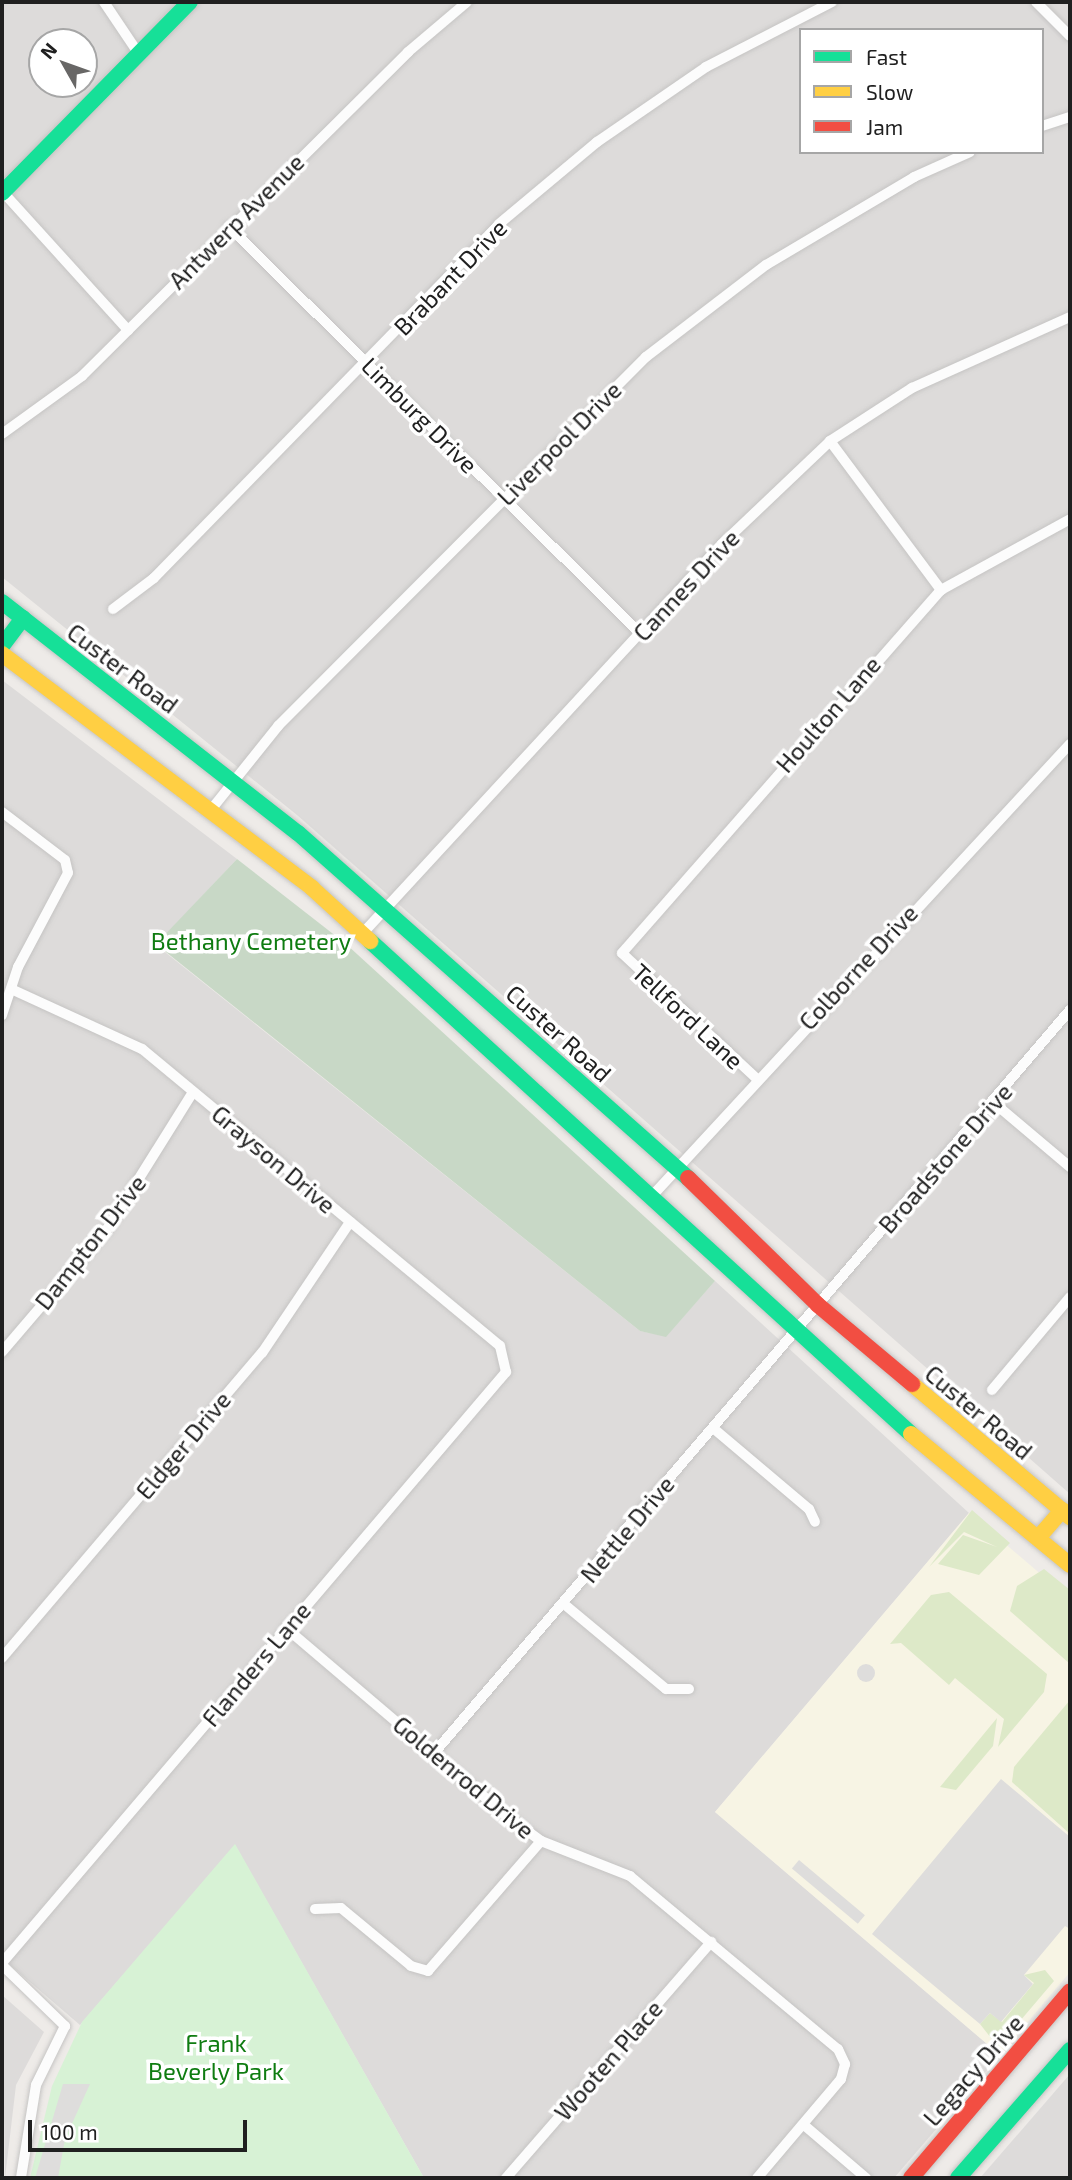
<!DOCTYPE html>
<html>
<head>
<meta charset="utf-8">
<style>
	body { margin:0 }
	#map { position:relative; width:1072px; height:2180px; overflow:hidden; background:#eeebe8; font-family:"Exo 2",sans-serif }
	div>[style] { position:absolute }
	.residential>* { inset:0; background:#dddbda }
	.education>* { inset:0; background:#f7f4e4 }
	.grass>* { inset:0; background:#dde9c8 }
	.cemetery>* { inset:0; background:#c8d8c6 }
	.park>* { inset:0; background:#d7f2d5 }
	.parking>* { inset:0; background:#dedddc; transform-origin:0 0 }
	.round { border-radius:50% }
	.roads { filter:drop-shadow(0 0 2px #c5c4c3) drop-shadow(0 0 2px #c5c4c3) }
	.street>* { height:10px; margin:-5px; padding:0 5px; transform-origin:5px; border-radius:5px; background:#fcfcfc }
	.fast>* { height:16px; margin:-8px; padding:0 8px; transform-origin:8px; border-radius:8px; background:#16e098 }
	.slow>* { height:16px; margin:-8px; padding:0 8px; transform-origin:8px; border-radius:8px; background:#ffcf43 }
	.jam>* { height:16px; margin:-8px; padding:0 8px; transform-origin:8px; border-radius:8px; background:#f24e42 }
	span { translate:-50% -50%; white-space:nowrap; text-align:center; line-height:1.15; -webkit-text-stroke:7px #fff; paint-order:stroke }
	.street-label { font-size:24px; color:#202020 }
	.park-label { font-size:24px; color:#0f7c11 }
	.frame { position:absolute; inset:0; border:4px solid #202020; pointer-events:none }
	.legend { position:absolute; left:799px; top:28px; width:245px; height:126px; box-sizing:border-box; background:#fff; border:2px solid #a6a6a6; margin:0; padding:9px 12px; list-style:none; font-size:21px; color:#202020 }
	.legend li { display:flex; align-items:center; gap:14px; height:35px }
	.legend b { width:35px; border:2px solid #a6a6a6 }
	.north { position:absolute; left:28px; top:28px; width:70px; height:70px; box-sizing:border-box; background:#fff; border:2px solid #a6a6a6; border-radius:50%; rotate:310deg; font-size:19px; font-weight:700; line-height:28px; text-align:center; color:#202020 }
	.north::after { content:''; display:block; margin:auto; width:24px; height:32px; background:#686766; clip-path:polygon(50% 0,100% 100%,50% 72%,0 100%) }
	.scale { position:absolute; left:28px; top:2120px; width:219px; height:32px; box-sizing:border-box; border:4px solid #202020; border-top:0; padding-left:9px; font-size:21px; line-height:24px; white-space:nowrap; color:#202020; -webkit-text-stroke:5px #fff; paint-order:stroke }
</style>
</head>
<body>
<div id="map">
	<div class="residential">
		<i style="clip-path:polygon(evenodd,2px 2px,1070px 2px,1070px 1494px,297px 815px,2px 577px,2px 2px,801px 30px,1042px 30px,1042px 152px,801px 152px,801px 30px,2px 2px,42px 42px,84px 42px,84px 84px,42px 84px,42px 42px)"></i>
		<i style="clip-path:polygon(2px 680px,237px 859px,156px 945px,640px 1331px,666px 1336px,715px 1281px,969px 1513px,715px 1812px,1000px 2055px,894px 2178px,424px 2178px,235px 1845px,80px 2025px,2px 1958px)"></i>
		<i style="clip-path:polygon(2px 1995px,44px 2032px,16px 2085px,5px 2178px)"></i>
		<i style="clip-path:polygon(1070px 2074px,1070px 2178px,980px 2178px)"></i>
	</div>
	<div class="education">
		<i style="clip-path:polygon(969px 1513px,1070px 1599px,1070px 1972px,1000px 2055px,715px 1812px)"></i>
	</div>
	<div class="grass">
		<i style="clip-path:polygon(972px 1510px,1010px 1543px,979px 1575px,938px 1564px,963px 1535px,997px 1547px,964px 1532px,929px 1567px)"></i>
		<i style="clip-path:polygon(1044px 1569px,1070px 1590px,1070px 1664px,1010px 1611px,1017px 1586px)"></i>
		<i style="clip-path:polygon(949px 1592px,1047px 1674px,1044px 1692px,998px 1747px,1004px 1719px,955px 1678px,949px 1685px,901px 1643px,890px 1644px,931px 1595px)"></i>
		<i style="clip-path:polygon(1070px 1700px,1070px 1834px,1012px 1782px,1014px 1767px)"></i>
		<i style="clip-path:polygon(997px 1718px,993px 1746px,956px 1790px,940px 1787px)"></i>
		<i style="clip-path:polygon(1045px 1970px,1054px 1981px,998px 2047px,980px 2024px,990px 2013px,1002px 2022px,1034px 1983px,1024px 1975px)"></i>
	</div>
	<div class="cemetery">
		<i style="clip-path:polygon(237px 859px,346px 944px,715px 1281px,666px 1337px,640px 1331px,156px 944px)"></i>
	</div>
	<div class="park">
		<i style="clip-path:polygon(235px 1844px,424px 2178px,30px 2178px,52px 2086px,82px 2022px)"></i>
	</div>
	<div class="parking">
		<i class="round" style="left:857px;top:1664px;width:18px;height:18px"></i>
		<i style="clip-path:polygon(1001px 1779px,1070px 1837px,1070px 1929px,1065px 1926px,1024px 1975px,1033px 1984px,1001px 2022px,990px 2013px,980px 2024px,872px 1934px)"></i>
		<i style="left:799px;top:1860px;width:86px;height:11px;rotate:40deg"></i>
		<i style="clip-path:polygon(63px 2084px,90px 2084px,65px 2139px,58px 2178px,35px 2178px)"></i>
	</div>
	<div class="roads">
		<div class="street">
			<i style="left:104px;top:2px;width:63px;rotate:56.1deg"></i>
			<i style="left:1036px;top:2px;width:48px;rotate:45deg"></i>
			<i style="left:1042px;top:126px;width:29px;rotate:-18deg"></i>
			<i style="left:2px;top:191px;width:188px;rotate:47.8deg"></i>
			<i style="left:229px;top:227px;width:579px;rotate:44.65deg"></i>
			<i style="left:2px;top:434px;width:99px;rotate:-35.9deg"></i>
			<i style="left:82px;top:376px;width:460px;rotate:-44.8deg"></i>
			<i style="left:408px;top:52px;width:77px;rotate:-40.3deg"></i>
			<i style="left:830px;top:441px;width:186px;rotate:53.3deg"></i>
			<i style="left:113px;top:609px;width:51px;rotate:-37.1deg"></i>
			<i style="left:154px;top:578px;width:494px;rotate:-45.7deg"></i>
			<i style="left:499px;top:224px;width:128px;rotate:-39.9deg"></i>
			<i style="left:597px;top:142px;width:132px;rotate:-34.5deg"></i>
			<i style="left:706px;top:67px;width:142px;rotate:-27.3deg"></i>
			<i style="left:210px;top:811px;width:109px;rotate:-51.3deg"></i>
			<i style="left:278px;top:726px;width:521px;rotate:-45.08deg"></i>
			<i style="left:646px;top:357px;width:151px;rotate:-37.5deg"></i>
			<i style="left:766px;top:265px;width:172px;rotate:-30.7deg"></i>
			<i style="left:914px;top:177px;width:61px;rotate:-24.1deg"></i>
			<i style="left:2px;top:812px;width:79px;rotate:37.3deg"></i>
			<i style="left:65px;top:860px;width:13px;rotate:77deg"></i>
			<i style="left:68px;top:873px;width:106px;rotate:118deg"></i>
			<i style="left:18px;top:967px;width:51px;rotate:108.4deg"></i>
			<i style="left:363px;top:933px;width:529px;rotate:-47.3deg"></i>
			<i style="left:722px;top:544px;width:149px;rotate:-43.6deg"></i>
			<i style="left:830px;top:441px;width:98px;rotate:-32.9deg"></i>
			<i style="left:912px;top:388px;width:173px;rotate:-24.2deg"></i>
			<i style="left:756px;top:1078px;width:183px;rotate:-137deg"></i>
			<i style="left:622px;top:953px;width:483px;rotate:-48.7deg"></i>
			<i style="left:941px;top:590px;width:147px;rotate:-28.8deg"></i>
			<i style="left:993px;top:1102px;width:101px;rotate:40.2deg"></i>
			<i style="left:652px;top:1196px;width:616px;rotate:-47.24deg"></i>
			<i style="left:2px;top:1352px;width:163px;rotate:-49.5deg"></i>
			<i style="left:108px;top:1228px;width:160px;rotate:-58deg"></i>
			<i style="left:992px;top:1390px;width:121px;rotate:-50deg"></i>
			<i style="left:713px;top:1428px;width:126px;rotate:40.2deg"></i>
			<i style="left:809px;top:1509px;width:14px;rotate:65deg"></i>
			<i style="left:564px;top:1604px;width:133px;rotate:39.8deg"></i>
			<i style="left:666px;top:1689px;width:23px"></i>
			<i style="left:286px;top:1628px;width:285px;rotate:40.4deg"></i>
			<i style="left:503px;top:1813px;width:47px;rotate:36.4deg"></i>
			<i style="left:541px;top:1841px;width:96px;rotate:21.5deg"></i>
			<i style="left:630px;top:1876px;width:271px;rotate:39.8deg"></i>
			<i style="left:838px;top:2049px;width:17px;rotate:65deg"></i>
			<i style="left:845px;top:2064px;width:16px;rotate:105deg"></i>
			<i style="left:841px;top:2079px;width:130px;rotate:130.3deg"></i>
			<i style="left:2px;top:1658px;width:401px;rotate:-49.6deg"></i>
			<i style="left:262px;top:1353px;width:158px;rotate:-56.1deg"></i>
			<i style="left:434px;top:1753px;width:978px;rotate:-49.44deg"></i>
			<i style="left:315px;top:1909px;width:26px;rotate:-2deg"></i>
			<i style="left:341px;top:1908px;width:91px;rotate:39.6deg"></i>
			<i style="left:411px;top:1966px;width:18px;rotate:16deg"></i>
			<i style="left:428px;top:1971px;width:172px;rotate:-49deg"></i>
			<i style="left:2px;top:1963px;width:777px;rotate:-49.54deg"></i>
			<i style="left:506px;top:1372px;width:27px;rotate:-103deg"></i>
			<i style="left:500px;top:1346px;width:465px;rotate:-140.3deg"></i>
			<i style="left:142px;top:1049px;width:142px;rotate:-155.4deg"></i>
			<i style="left:2px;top:1965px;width:88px;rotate:44.1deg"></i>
			<i style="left:65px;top:2026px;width:66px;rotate:116.2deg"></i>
			<i style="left:36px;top:2085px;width:94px;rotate:99.2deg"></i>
			<i style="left:804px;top:2125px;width:82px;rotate:40.5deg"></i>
			<i style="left:506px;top:2178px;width:313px;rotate:-49deg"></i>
		</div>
		<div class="fast">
			<i style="left:2px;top:193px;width:268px;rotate:-45.5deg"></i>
			<i style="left:2px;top:602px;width:375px;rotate:38deg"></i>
			<i style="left:298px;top:833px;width:521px;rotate:41.5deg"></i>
			<i style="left:2px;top:646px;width:35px;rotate:-53deg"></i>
			<i style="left:370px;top:941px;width:732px;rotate:42.34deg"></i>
			<i style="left:958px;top:2178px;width:170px;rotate:-48.8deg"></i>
		</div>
		<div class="slow">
			<i style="left:2px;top:654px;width:388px;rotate:37deg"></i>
			<i style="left:312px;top:888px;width:79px;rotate:42.4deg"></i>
			<i style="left:912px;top:1384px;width:207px;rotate:40.1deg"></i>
			<i style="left:911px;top:1434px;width:206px;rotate:39.5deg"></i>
			<i style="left:1038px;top:1538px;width:37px;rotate:-49deg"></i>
		</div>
		<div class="jam">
			<i style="left:688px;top:1178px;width:182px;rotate:44.3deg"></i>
			<i style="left:818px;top:1305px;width:123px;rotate:40deg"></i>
			<i style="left:911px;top:2178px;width:245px;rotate:-49.6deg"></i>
		</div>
	</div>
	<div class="street-label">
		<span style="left:236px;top:221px;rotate:-45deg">Antwerp Avenue</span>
		<span style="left:450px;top:277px;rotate:-46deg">Brabant Drive</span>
		<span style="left:420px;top:415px;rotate:45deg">Limburg Drive</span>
		<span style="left:559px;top:443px;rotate:-45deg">Liverpool Drive</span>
		<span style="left:686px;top:585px;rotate:-47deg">Cannes Drive</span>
		<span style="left:123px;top:668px;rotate:37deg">Custer Road</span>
		<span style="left:828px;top:714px;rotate:-49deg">Houlton Lane</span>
		<span style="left:858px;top:967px;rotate:-47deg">Colborne Drive</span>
		<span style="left:688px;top:1016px;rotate:43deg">Tellford Lane</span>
		<span style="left:559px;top:1033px;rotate:42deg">Custer Road</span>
		<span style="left:945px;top:1158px;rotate:-49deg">Broadstone Drive</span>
		<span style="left:274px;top:1159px;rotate:40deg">Grayson Drive</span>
		<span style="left:90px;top:1242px;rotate:-52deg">Dampton Drive</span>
		<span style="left:979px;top:1412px;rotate:40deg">Custer Road</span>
		<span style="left:183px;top:1445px;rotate:-50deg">Eldger Drive</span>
		<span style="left:627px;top:1529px;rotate:-50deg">Nettle Drive</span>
		<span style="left:256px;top:1664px;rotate:-50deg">Flanders Lane</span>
		<span style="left:464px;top:1777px;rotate:40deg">Goldenrod Drive</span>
		<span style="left:608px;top:2060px;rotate:-49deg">Wooten Place</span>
		<span style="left:973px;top:2070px;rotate:-49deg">Legacy Drive</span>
	</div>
	<div class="park-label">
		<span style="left:251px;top:941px">Bethany Cemetery</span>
		<span style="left:216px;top:2057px">Frank<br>Beverly Park</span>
	</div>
	<div class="frame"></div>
	<ul class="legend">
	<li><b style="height:9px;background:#16e098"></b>Fast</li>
	<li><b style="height:9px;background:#ffcf43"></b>Slow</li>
	<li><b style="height:9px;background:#f24e42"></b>Jam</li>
	</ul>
	<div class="north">N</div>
	<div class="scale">100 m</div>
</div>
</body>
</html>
